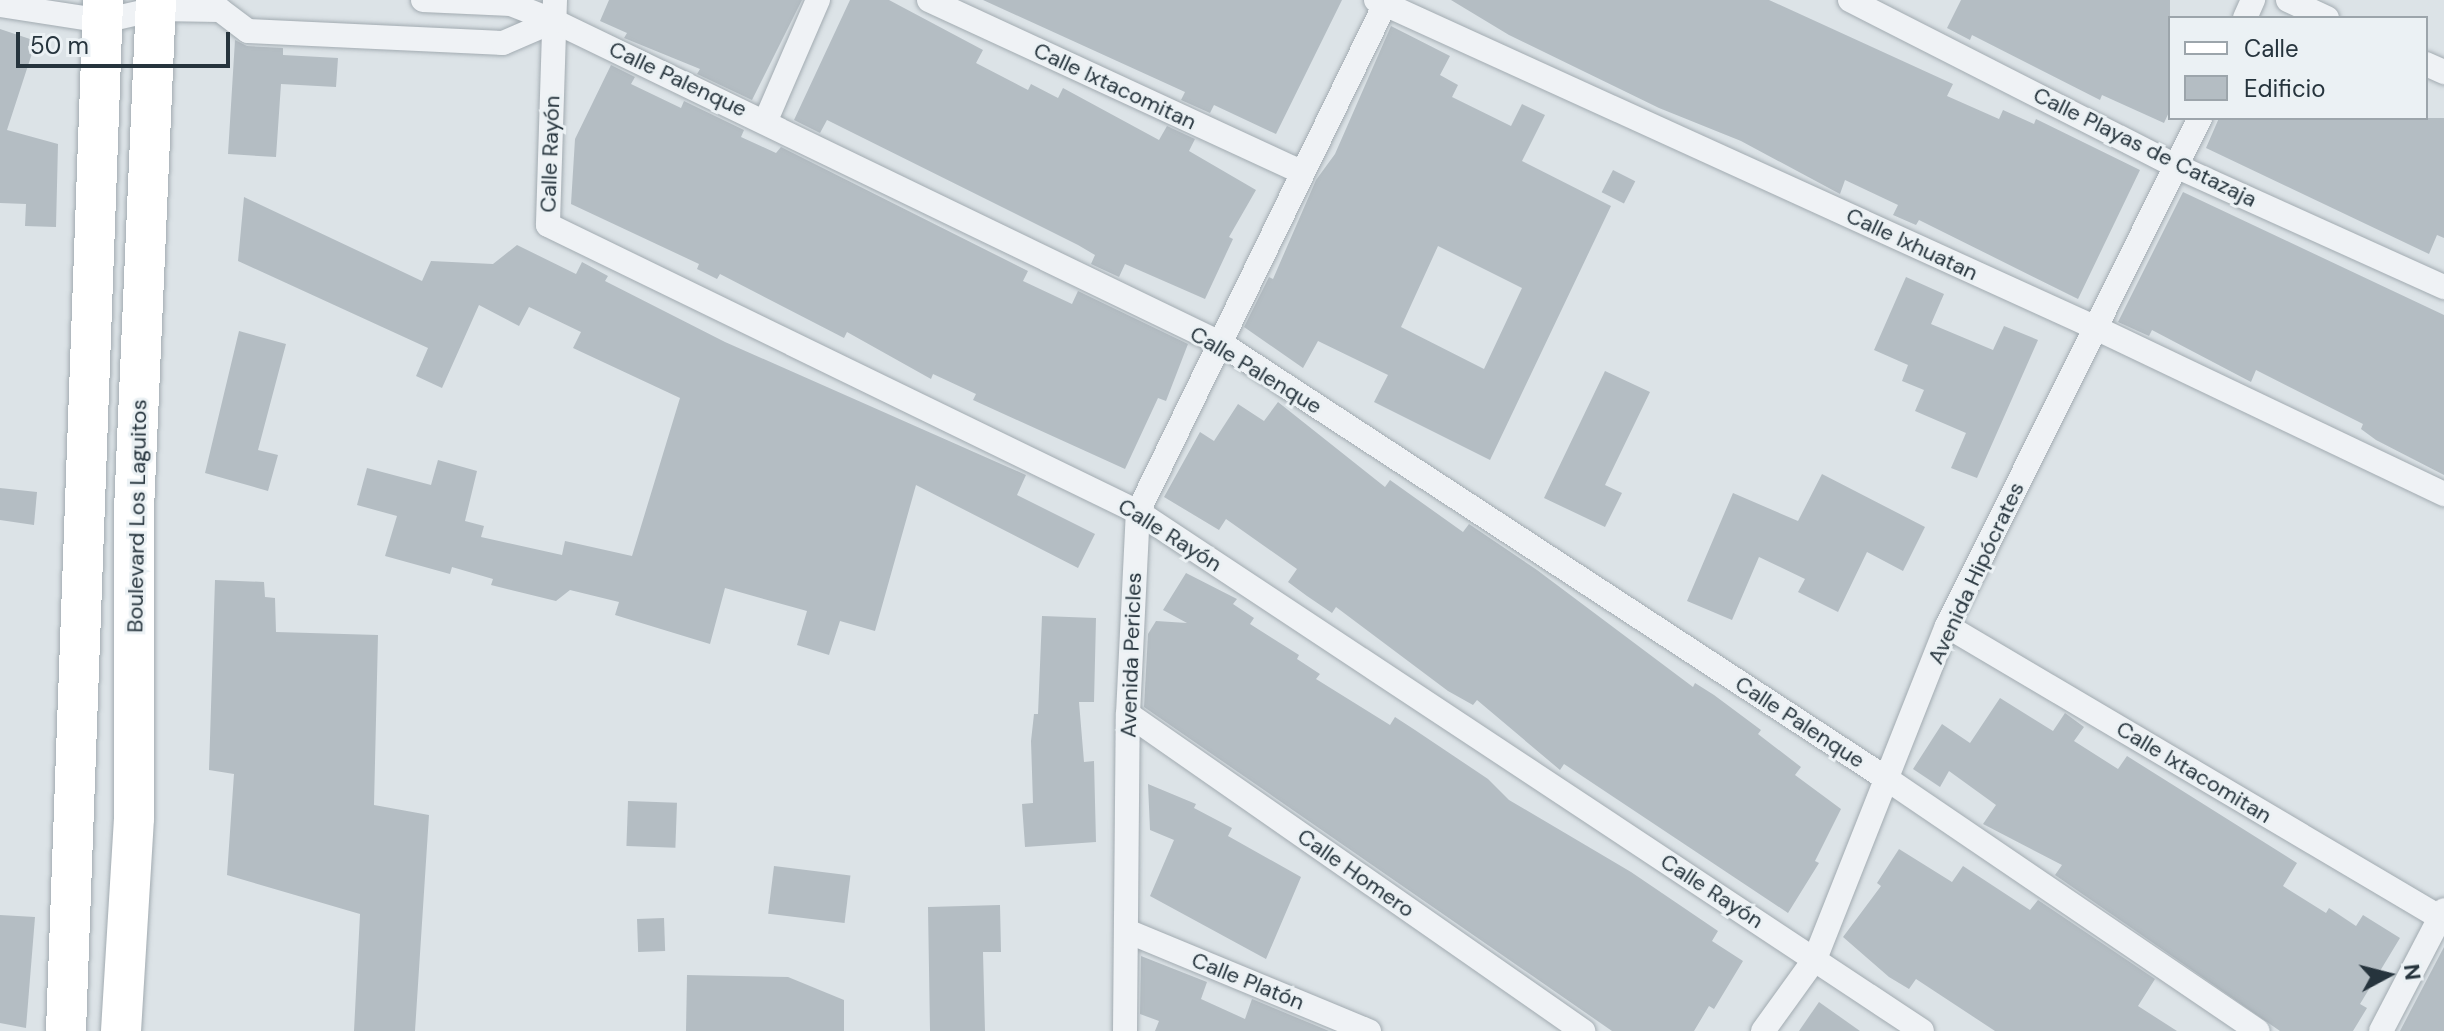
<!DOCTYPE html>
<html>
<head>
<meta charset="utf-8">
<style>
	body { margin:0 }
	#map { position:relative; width:2444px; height:1031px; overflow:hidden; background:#dce3e7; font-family:"DM Sans",sans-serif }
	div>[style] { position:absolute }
	.building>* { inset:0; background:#b4bdc3; transform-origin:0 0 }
	.roads { filter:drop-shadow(0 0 2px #a2abb1) drop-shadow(0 0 2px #a2abb1) }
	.minor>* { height:24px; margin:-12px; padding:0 12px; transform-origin:12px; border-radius:12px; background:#eff2f5 }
	.primary>* { height:40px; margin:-20px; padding:0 20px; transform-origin:20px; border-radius:20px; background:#fff }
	span { translate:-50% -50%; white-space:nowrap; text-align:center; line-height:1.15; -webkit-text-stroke:6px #ebf1f4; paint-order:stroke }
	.street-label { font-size:22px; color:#26343d }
	.legend { position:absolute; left:2168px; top:16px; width:260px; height:104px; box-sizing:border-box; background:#ebf1f4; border:2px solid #9ca5ab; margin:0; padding:10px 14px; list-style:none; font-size:24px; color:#26343d }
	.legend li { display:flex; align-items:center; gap:16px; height:40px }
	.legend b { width:40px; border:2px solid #9ca5ab }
	.north { position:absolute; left:2348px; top:935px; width:80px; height:80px; -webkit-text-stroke:6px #ebf1f4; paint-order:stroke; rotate:83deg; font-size:22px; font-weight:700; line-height:32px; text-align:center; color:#26343d }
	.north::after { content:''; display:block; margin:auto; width:28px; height:36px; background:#26343d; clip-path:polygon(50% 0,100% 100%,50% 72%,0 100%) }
	.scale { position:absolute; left:16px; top:32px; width:214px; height:36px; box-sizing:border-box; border:4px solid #26343d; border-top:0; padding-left:10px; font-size:24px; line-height:28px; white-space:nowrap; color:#26343d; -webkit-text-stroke:6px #ebf1f4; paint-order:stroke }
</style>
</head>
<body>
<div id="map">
	<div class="building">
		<i style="clip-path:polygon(609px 0,802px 0,752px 100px,697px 74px,700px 69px,624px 38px,627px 33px,600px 21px)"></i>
		<i style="clip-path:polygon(850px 0,889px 0,983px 50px,976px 63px,1028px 90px,1031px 84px,1058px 98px,1063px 88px,1159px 140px,1167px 126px,1195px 139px,1189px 151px,1256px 190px,1229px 237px,1233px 239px,1205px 299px,1125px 264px,1119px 277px,1091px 264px,1095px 255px,1078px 245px,827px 120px,820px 133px,794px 120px)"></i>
		<i style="clip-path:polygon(983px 0,1342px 0,1276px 134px,1214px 105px,1210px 113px,1181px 100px,1185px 92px)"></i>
		<i style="clip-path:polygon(1451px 0,1769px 0,1953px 84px,1947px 96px,1999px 119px,2003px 110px,2034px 124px,2036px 119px,2140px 170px,2078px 299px,1919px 220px,1916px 225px,1893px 215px,1898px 205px,1845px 180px,1840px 194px,1741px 141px,1659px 108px,1509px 35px)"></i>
		<i style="clip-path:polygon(1961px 0,2170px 0,2170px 110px,2164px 123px,2102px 95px,2100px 100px,1972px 35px,1970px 40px,1947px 28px)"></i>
		<i style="clip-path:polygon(evenodd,1391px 26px,1450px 56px,1440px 75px,1458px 85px,1452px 97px,1511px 126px,1522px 104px,1545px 115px,1522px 161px,1611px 206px,1490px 460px,1374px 402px,1388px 375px,1318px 341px,1303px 368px,1244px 327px,1269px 277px,1273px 279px,1316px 180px,1335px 154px,1391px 26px,1438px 246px,1522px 288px,1484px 369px,1401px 327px,1438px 246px)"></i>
		<i style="clip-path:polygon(0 29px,36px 41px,7px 130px,58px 144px,56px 227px,25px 226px,26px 204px,0 203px)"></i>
		<i style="clip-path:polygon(235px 40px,247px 46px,283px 48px,283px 55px,338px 58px,336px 87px,281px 84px,276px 157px,228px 154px)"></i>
		<i style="clip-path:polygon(611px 65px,635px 77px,631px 84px,681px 108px,684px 101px,744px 130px,741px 137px,776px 153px,781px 147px,1028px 271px,1023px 281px,1072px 304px,1078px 291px,1188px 344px,1166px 401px,1158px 398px,1125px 469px,973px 400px,976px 394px,933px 374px,931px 379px,847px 332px,844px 338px,720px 274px,717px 279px,697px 269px,699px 264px,571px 204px,575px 139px)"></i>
		<i style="clip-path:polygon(2219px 118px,2444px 118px,2444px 238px,2437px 235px,2429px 254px,2206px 148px)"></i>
		<i style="left:1613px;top:170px;width:25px;height:25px;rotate:27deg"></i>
		<i style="clip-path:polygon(2183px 192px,2444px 315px,2444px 475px,2376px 440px,2361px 429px,2363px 424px,2256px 370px,2251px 382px,2152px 330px,2149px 336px,2118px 322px)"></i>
		<i style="clip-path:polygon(244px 197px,422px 281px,431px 261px,493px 264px,517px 245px,576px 274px,582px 262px,608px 276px,605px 281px,725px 342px,1026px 475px,1017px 495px,1095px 534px,1078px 568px,916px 485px,875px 631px,840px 621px,829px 655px,797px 645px,807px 611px,725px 588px,710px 644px,615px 615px,619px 602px,570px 590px,556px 601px,491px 585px,493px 579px,452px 567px,450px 574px,385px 556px,397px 516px,357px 505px,367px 468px,431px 485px,438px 460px,477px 471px,465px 521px,484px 526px,481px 537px,562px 555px,565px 541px,632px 556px,680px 398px,573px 348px,581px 332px,529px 307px,519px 326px,479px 305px,442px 388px,416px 376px,428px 348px,238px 261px)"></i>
		<i style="clip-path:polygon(1906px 277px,1944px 294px,1931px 324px,1993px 350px,2004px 326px,2038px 340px,1977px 478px,1951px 468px,1966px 433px,1915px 411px,1924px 390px,1902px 381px,1908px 365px,1874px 350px)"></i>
		<i style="clip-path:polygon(239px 331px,286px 344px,258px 450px,278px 455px,268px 491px,205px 473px)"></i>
		<i style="clip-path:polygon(1605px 371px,1650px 392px,1605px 485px,1622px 493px,1605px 527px,1544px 498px)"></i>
		<i style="clip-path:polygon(1278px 402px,1385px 487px,1390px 480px,1463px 532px,1469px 524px,1537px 570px,1693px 687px,1695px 683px,1714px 695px,1761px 730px,1758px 734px,1801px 767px,1795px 775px,1841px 809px,1815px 861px,1819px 863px,1788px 913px,1564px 764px,1560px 770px,1477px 700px,1473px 705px,1448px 691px,1336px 607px,1332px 613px,1307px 596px,1288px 582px,1297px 569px,1226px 519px,1219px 530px,1164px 497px,1200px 432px,1214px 441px,1238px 404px,1264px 421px)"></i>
		<i style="clip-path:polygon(1822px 474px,1925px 527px,1903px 571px,1867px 552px,1838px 612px,1798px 592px,1805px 579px,1759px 557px,1732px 620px,1687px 601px,1733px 493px,1798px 521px)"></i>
		<i style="clip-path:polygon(0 488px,37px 492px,34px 525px,0 520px)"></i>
		<i style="clip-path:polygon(1186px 573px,1237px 599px,1233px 604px,1254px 618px,1250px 624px,1299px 655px,1297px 659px,1320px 674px,1316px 679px,1390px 725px,1395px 717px,1415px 730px,1488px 779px,1509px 800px,1631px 872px,1718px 931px,1712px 941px,1743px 961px,1714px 1009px,1709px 1006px,1694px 1031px,1612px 1031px,1144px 707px,1148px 634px,1156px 621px,1187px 623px,1163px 610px)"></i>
		<i style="clip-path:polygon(215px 580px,264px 582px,265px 597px,275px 598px,276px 632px,378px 635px,374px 805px,429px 815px,415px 1031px,354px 1031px,360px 914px,227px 875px,234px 774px,209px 770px)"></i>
		<i style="clip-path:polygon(1042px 616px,1096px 618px,1094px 702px,1079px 702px,1084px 762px,1094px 761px,1096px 842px,1025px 847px,1022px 804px,1033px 803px,1031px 741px,1034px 714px,1038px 714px)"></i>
		<i style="clip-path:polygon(2000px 698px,2053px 731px,2065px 713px,2084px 727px,2074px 741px,2118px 769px,2127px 756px,2297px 863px,2283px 886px,2326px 913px,2329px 908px,2356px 926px,2363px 915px,2400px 938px,2360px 1004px,2367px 1008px,2353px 1031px,2280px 1031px,2055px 875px,2062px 865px,1983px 824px,1996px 805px,1949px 771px,1940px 787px,1913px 769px,1942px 724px,1970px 743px)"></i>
		<i style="clip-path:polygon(1148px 784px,1196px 804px,1194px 808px,1232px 828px,1228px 836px,1301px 877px,1266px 959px,1150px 896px,1174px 840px,1150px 830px)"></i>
		<i style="left:628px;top:801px;width:49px;height:45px;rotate:2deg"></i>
		<i style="clip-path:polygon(1899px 849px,1952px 882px,1963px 866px,2030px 910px,2038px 900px,2155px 979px,2138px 1006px,2177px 1031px,1995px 1031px,1916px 979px,1909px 989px,1889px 977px,1843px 937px,1881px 886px,1877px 883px)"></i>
		<i style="left:774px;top:866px;width:77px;height:48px;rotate:7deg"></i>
		<i style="clip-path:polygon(1000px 905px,1001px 952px,983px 952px,985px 1031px,930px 1031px,928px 907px)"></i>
		<i style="clip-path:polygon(0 915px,35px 917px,26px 1028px,0 1023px)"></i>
		<i style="left:664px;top:918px;width:33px;height:27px;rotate:88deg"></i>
		<i style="clip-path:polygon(2444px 947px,2444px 1031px,2400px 1031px)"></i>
		<i style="clip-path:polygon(1141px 956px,1207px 982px,1201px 999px,1245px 1019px,1252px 999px,1329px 1031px,1155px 1031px,1159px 1021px,1140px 1014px)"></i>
		<i style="clip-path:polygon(687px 975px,788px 977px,844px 1000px,844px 1031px,686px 1031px)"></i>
		<i style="clip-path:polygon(1819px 1002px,1860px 1031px,1799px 1031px)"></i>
	</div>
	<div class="roads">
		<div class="minor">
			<i style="left:423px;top:0;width:88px;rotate:2.6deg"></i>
			<i style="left:511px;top:4px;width:46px;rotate:21.6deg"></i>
			<i style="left:554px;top:21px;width:742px;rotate:25.81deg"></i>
			<i style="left:1222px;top:344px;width:795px;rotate:33.19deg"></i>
			<i style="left:1887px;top:779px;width:448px;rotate:34.2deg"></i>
			<i style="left:555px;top:0;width:225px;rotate:91.8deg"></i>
			<i style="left:548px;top:225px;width:656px;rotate:25.94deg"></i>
			<i style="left:1138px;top:512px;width:940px;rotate:33.5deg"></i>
			<i style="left:929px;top:0;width:411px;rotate:24.8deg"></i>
			<i style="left:1376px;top:0;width:791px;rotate:24.49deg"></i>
			<i style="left:2096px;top:328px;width:386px;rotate:25.5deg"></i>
			<i style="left:1850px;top:0;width:368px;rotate:27deg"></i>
			<i style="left:2178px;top:167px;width:292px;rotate:24.3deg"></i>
			<i style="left:2288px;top:0;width:43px;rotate:24.8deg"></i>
			<i style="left:0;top:5px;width:104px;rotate:8.8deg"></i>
			<i style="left:103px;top:21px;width:54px;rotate:-12.8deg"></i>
			<i style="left:156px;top:9px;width:64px;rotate:0.9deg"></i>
			<i style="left:220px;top:10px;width:35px;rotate:37deg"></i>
			<i style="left:248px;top:31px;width:255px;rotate:2.7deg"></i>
			<i style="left:503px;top:43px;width:56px;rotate:-23.3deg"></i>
			<i style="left:2245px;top:18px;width:20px;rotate:-66deg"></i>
			<i style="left:2426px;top:64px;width:20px;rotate:24deg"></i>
			<i style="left:766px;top:120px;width:131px;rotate:-66.6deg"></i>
			<i style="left:1947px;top:626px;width:574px;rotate:30.59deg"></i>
			<i style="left:1128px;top:714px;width:555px;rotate:34.87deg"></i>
			<i style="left:1127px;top:931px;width:262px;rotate:22.5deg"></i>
			<i style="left:1125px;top:1031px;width:317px;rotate:-89.5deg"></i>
			<i style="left:1128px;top:714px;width:202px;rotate:-87.2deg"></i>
			<i style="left:1138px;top:512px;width:569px;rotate:-64.07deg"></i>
			<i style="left:1763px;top:1031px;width:89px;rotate:-54.2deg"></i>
			<i style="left:1815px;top:959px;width:358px;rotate:-68.4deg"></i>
			<i style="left:1947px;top:626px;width:568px;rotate:-63.53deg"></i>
			<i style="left:2381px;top:1031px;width:136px;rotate:-62.5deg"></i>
		</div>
		<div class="primary">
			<i style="left:66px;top:1031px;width:1032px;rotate:-87.94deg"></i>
			<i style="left:121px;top:1031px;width:213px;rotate:-86.5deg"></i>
			<i style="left:134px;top:818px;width:308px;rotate:-90deg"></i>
			<i style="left:134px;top:510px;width:510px;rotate:-87.53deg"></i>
		</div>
	</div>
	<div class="street-label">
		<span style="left:678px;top:79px;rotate:25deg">Calle Palenque</span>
		<span style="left:1115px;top:86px;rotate:25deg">Calle Ixtacomitan</span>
		<span style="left:2145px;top:147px;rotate:26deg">Calle Playas de Catazaja</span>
		<span style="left:550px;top:154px;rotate:-88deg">Calle Rayón</span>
		<span style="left:1912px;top:244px;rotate:25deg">Calle Ixhuatan</span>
		<span style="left:1256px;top:370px;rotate:31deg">Calle Palenque</span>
		<span style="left:137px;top:516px;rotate:-89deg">Boulevard Los Laguitos</span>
		<span style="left:1170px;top:535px;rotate:32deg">Calle Rayón</span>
		<span style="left:1976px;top:573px;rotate:-65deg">Avenida Hipócrates</span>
		<span style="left:1131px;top:655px;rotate:-88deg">Avenida Pericles</span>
		<span style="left:1800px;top:722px;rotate:33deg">Calle Palenque</span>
		<span style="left:2194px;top:772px;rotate:31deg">Calle Ixtacomitan</span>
		<span style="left:1356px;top:873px;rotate:35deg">Calle Homero</span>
		<span style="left:1712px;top:891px;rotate:33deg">Calle Rayón</span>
		<span style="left:1248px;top:981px;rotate:22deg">Calle Platón</span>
	</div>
	<ul class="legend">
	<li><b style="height:10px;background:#fff"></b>Calle</li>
	<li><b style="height:22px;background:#b4bdc3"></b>Edificio</li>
	</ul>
	<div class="north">N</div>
	<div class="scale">50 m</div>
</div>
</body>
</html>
